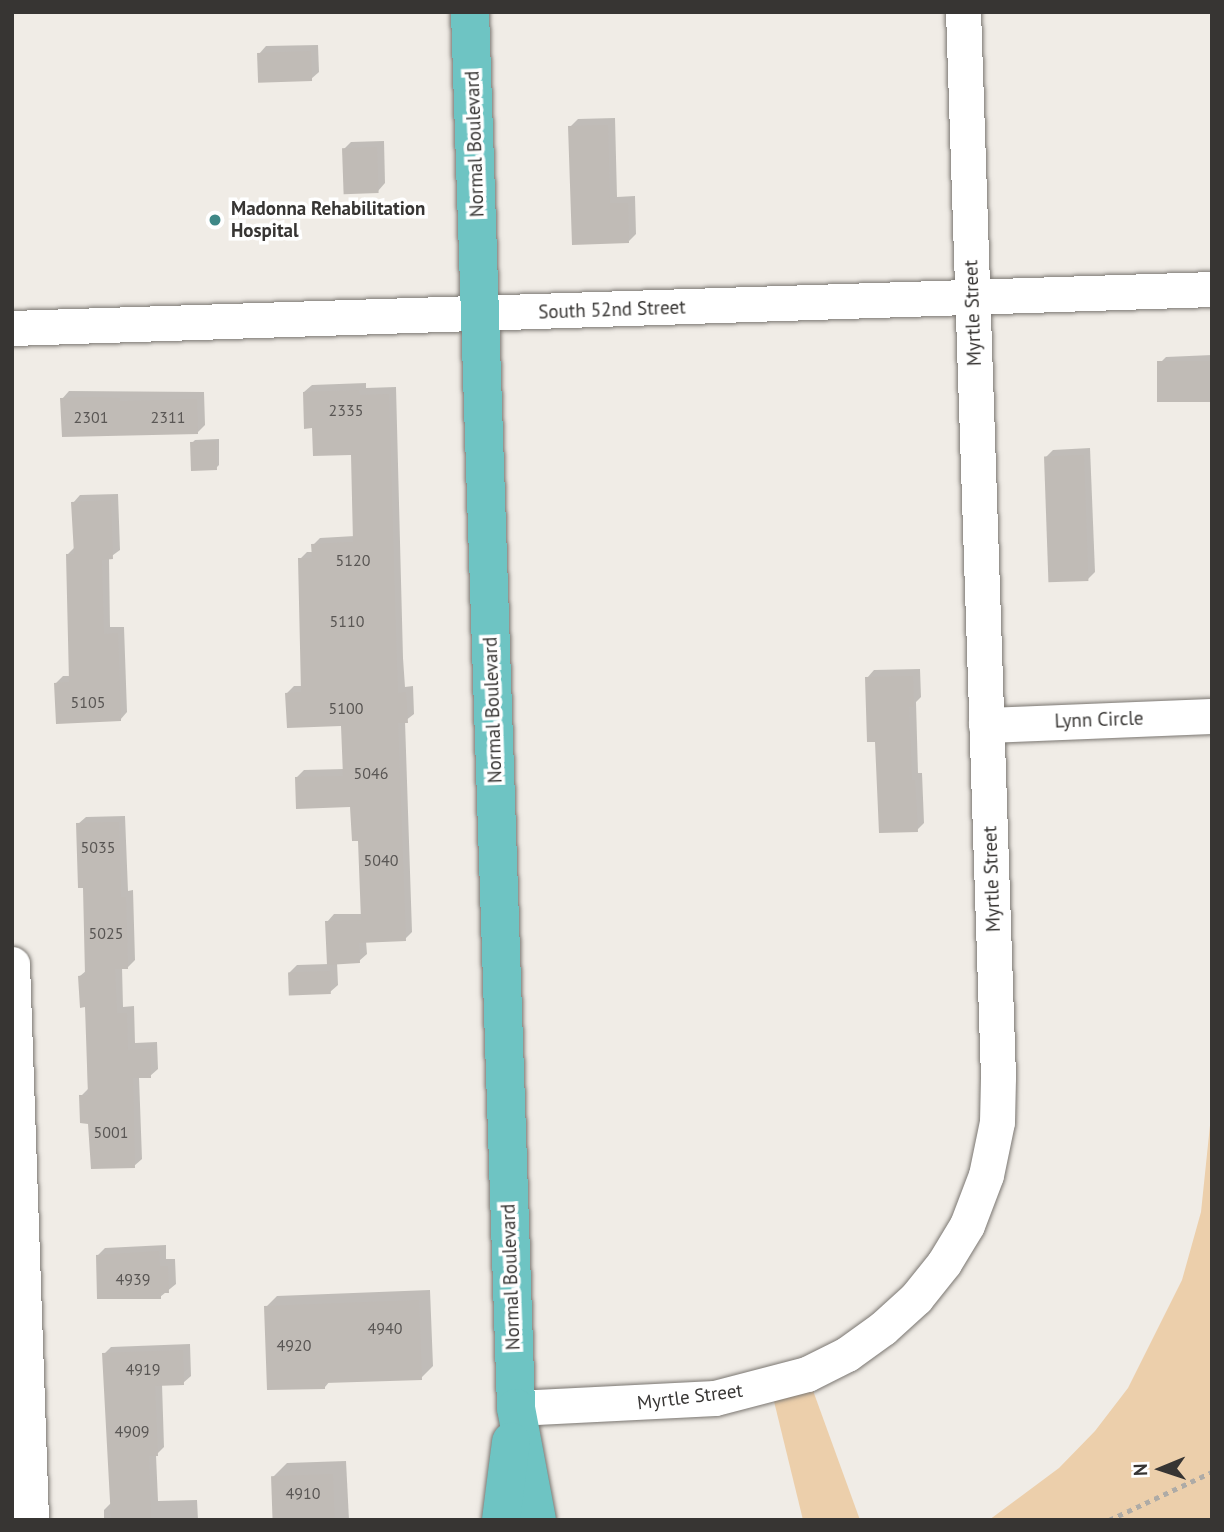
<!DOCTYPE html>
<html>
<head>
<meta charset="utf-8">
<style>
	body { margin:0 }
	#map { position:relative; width:1224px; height:1532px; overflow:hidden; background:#f0ece6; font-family:"PT Sans",sans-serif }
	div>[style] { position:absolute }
	.green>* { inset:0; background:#eccfab }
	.shadow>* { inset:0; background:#0003 }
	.building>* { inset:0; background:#c0bbb6; transform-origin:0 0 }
	.path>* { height:4.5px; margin-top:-2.25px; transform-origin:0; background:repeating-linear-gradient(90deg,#aeaba6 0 5px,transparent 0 10px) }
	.roads { filter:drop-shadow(0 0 2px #7a7671) drop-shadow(0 0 2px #7a7671) }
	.minor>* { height:35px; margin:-17.5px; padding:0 17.5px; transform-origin:17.5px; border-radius:17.5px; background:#fff }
	.major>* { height:38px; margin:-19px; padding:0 19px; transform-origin:19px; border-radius:19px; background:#6ec4c3 }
	.dots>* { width:19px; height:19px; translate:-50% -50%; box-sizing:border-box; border:4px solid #fff; border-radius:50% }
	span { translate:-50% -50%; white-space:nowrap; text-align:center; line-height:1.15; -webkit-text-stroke:7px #fff; paint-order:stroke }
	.number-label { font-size:16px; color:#595654 }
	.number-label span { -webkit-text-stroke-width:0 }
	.street-label { font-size:19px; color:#373533 }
	.poi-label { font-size:19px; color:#373533; font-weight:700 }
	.left { translate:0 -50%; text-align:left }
	.frame { position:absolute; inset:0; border:14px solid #373533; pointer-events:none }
	.north { position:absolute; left:1126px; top:1434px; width:70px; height:70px; -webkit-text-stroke:5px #fff; paint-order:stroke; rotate:268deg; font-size:19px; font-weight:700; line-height:28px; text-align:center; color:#373533 }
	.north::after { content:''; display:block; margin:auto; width:24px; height:32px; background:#373533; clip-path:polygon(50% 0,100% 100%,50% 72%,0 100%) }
</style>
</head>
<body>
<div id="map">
	<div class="green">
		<i style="clip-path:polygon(1212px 1106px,1212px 1520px,989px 1520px,1059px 1468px,1095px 1431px,1128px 1388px,1182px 1280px,1201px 1212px)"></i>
		<i style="clip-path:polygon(807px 1374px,860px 1520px,803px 1520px,770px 1385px)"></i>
	</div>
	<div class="shadow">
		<i style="clip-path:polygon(318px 45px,319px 72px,311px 79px,259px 54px,266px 46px)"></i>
		<i style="clip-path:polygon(615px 118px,617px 197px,635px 196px,636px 234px,629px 241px,570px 127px,578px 119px)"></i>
		<i style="clip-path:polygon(384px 141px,385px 183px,378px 191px,344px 149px,351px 142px)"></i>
		<i style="clip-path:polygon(1212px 355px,1212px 400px,1159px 364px,1166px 357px)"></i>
		<i style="clip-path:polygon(366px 383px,366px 388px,396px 387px,403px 658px,405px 687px,413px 686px,414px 714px,405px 721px,412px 932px,405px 939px,366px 941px,367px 954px,359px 961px,337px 962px,338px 985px,330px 992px,289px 973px,297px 965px,329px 964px,327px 922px,334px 914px,362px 914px,360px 839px,352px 805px,297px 777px,304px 770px,344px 769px,343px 724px,287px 693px,294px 686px,303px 686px,300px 559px,307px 552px,313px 552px,313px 545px,320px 538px,355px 536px,352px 453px,314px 427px,304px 392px,312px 385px)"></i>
		<i style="clip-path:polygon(69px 391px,204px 392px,205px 425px,197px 433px,62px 399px)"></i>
		<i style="clip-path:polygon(219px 439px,219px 465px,216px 468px,192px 443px,195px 440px)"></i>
		<i style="clip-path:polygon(1090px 448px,1095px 572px,1088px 579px,1046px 457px,1053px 450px)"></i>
		<i style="clip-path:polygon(118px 494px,120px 550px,109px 558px,110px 627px,124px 627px,127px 712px,120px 720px,56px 683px,63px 676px,70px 676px,67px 555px,75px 547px,73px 503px,80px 495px)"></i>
		<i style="clip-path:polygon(920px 669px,921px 697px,916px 702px,918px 773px,922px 773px,924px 823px,917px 830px,876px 740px,867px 678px,874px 670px)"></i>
		<i style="clip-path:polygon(125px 816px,128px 891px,133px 890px,135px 960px,128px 967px,122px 967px,123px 1007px,134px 1006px,135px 1043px,157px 1042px,158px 1069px,150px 1076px,139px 1077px,142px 1159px,134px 1166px,90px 1122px,81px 1096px,88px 1089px,87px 1006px,80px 976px,87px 970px,84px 886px,78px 824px,86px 817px)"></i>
		<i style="clip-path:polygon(166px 1245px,166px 1259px,175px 1259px,176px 1284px,160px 1297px,98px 1255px,105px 1248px)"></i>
		<i style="clip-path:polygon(430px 1290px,433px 1366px,421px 1378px,330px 1381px,325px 1387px,266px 1307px,277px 1296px)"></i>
		<i style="clip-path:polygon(190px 1344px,191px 1376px,183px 1383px,162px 1384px,164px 1447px,156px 1455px,158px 1501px,197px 1500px,198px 1520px,104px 1520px,104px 1510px,112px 1502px,104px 1354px,111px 1347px)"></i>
		<i style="clip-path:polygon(346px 1461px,349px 1520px,274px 1520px,273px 1477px,287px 1463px)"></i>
	</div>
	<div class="building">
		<i style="left:311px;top:51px;width:30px;height:54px;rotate:88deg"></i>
		<i style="clip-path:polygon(608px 125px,610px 203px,628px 203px,629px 243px,572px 245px,568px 126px)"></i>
		<i style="left:377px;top:147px;width:46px;height:35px;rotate:88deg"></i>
		<i style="left:1212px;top:361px;width:41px;height:55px;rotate:90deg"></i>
		<i style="clip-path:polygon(359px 390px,360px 395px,389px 394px,397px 666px,398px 693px,406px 692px,408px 723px,398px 723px,406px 941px,359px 943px,360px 963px,327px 965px,325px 921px,361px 920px,358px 841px,352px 841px,350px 807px,296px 809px,295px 777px,343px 776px,341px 726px,287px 728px,285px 693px,301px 692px,298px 558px,312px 558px,311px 544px,353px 542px,351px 455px,313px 456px,312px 428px,304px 429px,303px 392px)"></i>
		<i style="clip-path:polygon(96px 397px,120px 398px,120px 401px,197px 399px,198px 434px,62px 437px,60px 398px)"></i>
		<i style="left:216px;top:441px;width:29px;height:26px;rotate:88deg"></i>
		<i style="left:1084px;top:455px;width:126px;height:40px;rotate:88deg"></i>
		<i style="clip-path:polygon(111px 500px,113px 559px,102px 560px,104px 634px,118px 633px,121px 721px,56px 724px,54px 683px,69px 682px,66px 554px,74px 554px,71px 502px)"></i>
		<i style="clip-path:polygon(913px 676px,914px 707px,909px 707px,912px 780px,915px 780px,918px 832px,879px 833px,875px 742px,867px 742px,865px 677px)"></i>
		<i style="clip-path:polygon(119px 822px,121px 897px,126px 897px,128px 969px,115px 969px,117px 1013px,127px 1013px,128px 1050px,150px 1049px,151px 1078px,133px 1078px,135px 1168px,91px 1169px,88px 1124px,80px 1123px,79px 1095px,88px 1095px,85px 1007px,80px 1008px,78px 976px,85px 975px,83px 888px,78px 888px,76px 823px)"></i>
		<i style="left:330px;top:971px;width:23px;height:42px;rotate:88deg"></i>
		<i style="clip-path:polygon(159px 1251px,160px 1266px,168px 1266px,169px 1293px,161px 1293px,161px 1299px,97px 1299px,96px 1255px)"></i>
		<i style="clip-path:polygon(419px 1300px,422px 1380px,325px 1383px,325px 1389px,267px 1390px,264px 1306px)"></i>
		<i style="clip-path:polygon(183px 1350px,184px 1385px,155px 1386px,158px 1456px,149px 1456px,151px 1520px,111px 1520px,102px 1353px)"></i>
		<i style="left:333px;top:1474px;width:46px;height:62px;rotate:88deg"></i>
	</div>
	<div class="path">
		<i style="left:1109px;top:1520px;width:114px;rotate:-25deg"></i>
	</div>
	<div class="roads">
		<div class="minor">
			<i style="left:12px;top:328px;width:1201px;rotate:-1.86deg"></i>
			<i style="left:986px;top:725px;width:226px;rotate:-2.3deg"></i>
			<i style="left:12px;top:964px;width:556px;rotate:88.04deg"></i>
			<i style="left:516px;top:1408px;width:199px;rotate:-2.9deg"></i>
			<i style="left:715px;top:1398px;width:95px;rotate:-14.6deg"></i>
			<i style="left:807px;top:1374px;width:45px;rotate:-26.6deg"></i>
			<i style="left:847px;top:1354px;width:44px;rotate:-35.8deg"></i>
			<i style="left:883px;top:1328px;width:45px;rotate:-42.3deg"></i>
			<i style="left:916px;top:1298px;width:45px;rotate:-51.3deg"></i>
			<i style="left:944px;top:1263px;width:44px;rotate:-58.8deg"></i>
			<i style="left:967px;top:1225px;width:53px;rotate:-69.2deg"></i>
			<i style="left:986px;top:1175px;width:54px;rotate:-78.3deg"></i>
			<i style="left:997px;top:1122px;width:45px;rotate:-88.7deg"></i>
			<i style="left:998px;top:1077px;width:1066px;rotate:-91.88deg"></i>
		</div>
		<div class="major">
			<i style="left:470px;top:12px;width:1397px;rotate:88.11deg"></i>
			<i style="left:516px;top:1408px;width:114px;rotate:79.4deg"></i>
			<i style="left:501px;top:1520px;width:79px;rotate:-82.7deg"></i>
		</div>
	</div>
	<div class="dots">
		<i style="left:215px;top:220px;background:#3f8887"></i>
	</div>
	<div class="number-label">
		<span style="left:346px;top:410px">2335</span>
		<span style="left:91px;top:417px">2301</span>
		<span style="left:168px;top:417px">2311</span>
		<span style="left:353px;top:560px">5120</span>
		<span style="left:347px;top:621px">5110</span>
		<span style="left:88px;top:702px">5105</span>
		<span style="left:346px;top:708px">5100</span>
		<span style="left:371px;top:773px">5046</span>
		<span style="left:98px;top:847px">5035</span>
		<span style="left:381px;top:860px">5040</span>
		<span style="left:106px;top:933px">5025</span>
		<span style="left:111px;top:1132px">5001</span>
		<span style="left:133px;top:1279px">4939</span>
		<span style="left:385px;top:1328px">4940</span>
		<span style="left:294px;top:1345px">4920</span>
		<span style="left:143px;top:1369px">4919</span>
		<span style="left:132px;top:1431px">4909</span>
		<span style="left:303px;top:1493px">4910</span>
	</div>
	<div class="street-label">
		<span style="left:475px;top:144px;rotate:-92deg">Normal Boulevard</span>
		<span style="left:612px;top:310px;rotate:-2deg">South 52nd Street</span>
		<span style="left:973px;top:313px;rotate:-92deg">Myrtle Street</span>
		<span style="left:493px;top:710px;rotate:-92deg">Normal Boulevard</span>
		<span style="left:1099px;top:720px;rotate:-2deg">Lynn Circle</span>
		<span style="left:992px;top:879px;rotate:-92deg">Myrtle Street</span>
		<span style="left:511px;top:1277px;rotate:-92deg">Normal Boulevard</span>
		<span style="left:690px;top:1397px;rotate:-7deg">Myrtle Street</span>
	</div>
	<div class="poi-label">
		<span class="left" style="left:231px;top:220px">Madonna Rehabilitation<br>Hospital</span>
	</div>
	<div class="frame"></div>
	<div class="north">N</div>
</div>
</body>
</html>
